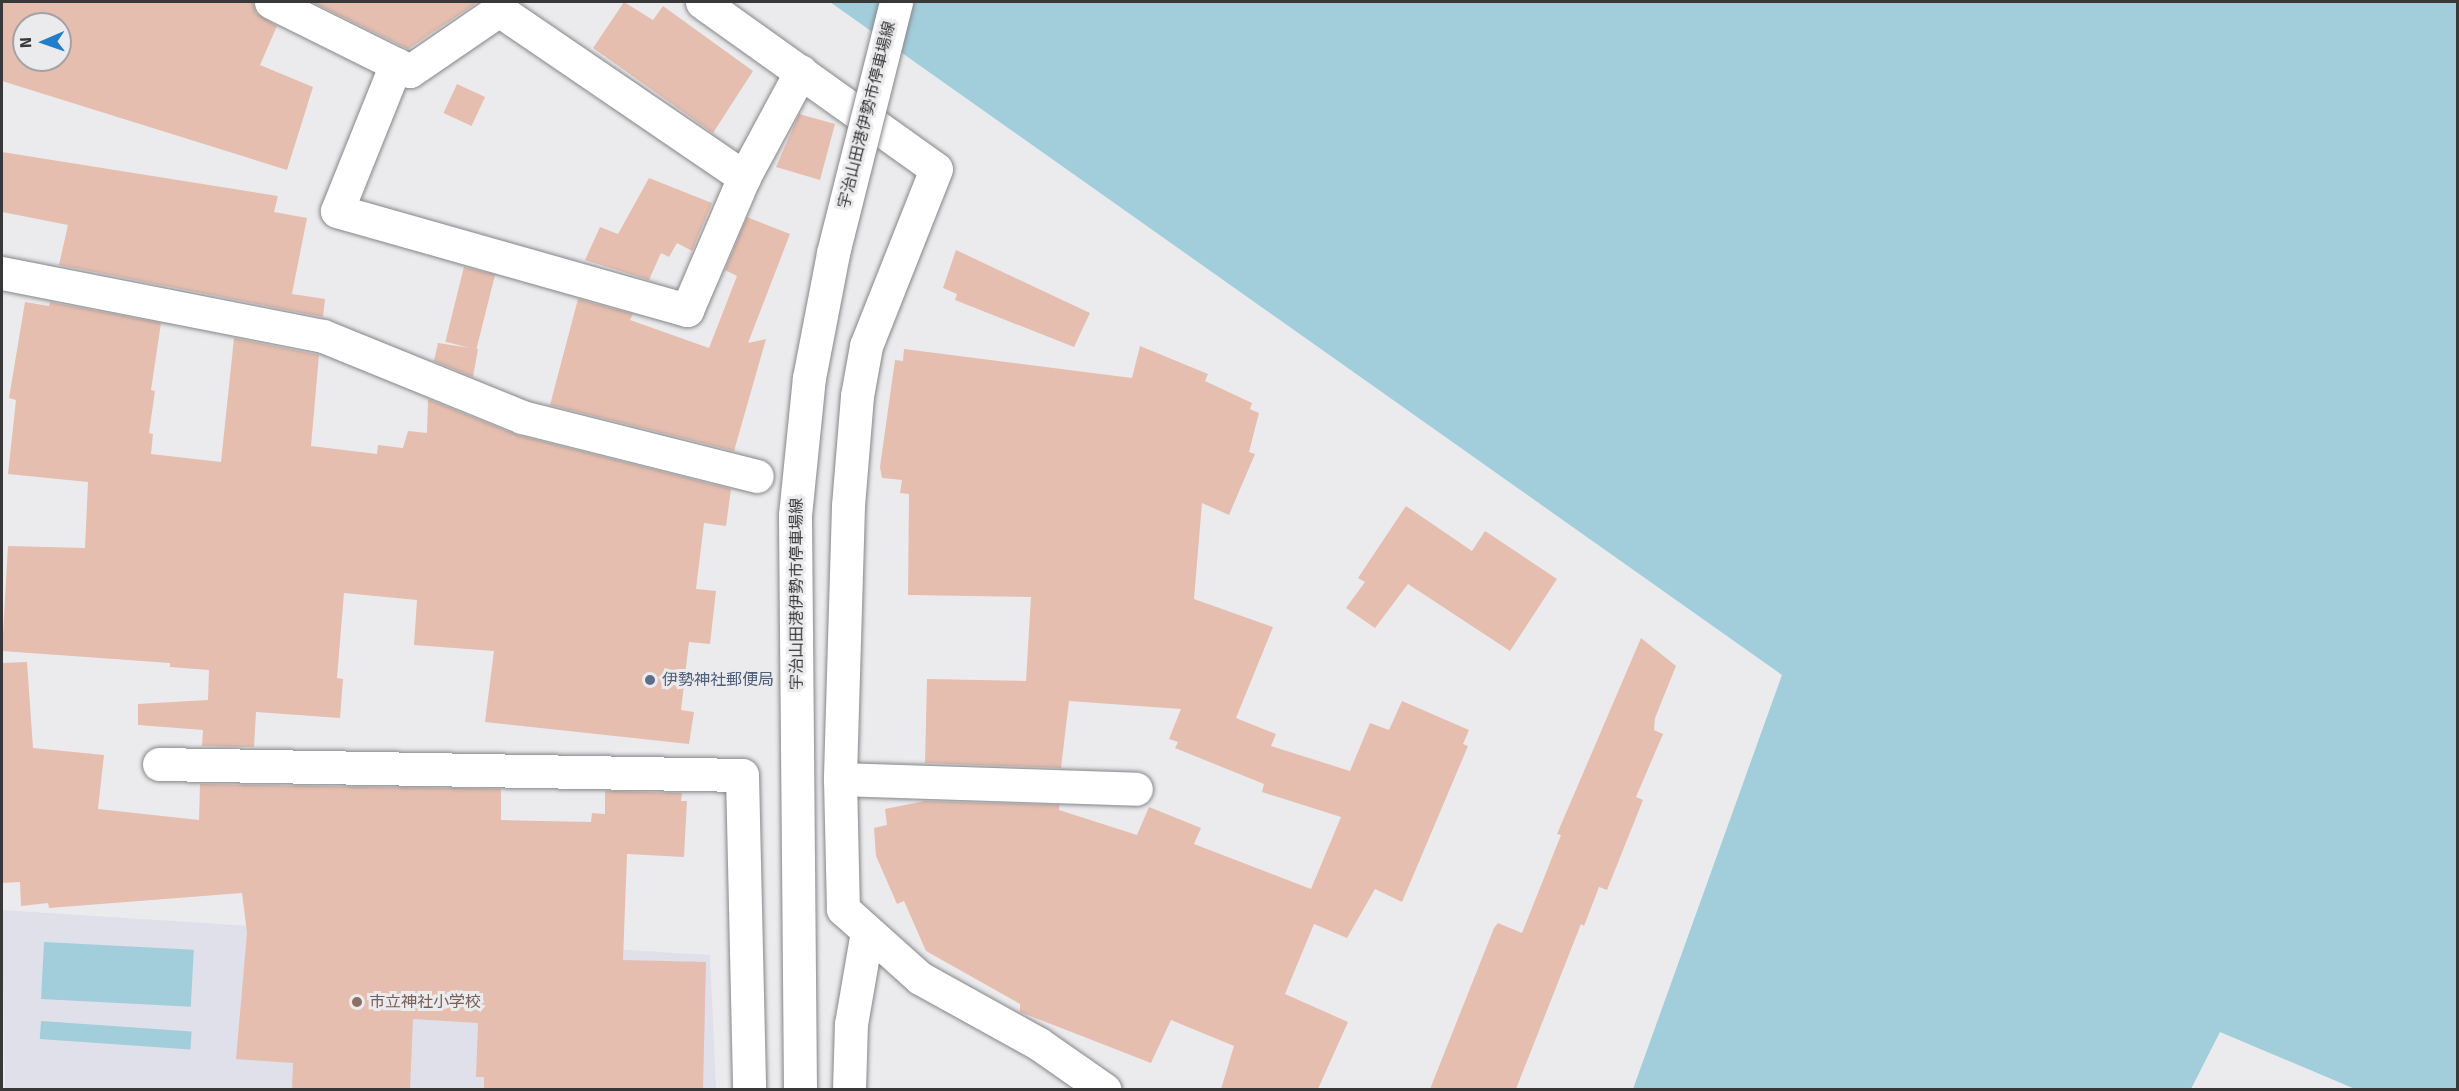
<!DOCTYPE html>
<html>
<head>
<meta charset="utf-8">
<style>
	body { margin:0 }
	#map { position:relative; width:2459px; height:1091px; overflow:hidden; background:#ebebee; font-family:Signika,"Noto Sans JP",sans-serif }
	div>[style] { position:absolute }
	.built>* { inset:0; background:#e0e0ea }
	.water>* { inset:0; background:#a2cddb; transform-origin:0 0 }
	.building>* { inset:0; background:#e5beb0; transform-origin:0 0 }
	.roads { filter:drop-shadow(0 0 2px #858688) drop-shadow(0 0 2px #858688) }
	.minor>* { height:33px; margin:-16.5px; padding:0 16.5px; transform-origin:16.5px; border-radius:16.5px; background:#fff }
	.bridges { filter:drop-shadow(0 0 2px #858688) drop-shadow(0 0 2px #858688) }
	.secondary-bridge>* { height:33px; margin:-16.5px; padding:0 16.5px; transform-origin:16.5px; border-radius:16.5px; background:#fff }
	.dots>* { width:16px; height:16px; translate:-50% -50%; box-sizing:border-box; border:3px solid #ebebee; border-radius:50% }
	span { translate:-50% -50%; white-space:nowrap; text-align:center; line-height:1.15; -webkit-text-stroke:6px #ebebee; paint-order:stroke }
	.street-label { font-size:16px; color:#383839 }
	.service-label { font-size:16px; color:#4e5e75 }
	.left { translate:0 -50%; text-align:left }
	.education-label { font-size:16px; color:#785e54 }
	.frame { position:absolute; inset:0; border:3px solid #383839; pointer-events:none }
	.north { position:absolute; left:12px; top:12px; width:60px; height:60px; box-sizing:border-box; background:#ebebee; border:2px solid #a3a3a6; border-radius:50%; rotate:268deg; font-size:16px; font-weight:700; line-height:24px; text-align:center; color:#383839 }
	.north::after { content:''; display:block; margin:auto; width:21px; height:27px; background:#227ecb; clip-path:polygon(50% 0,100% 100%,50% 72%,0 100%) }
</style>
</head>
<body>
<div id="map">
	<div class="built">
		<i style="clip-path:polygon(2px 910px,710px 955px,716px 1089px,5px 1089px)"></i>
	</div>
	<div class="water">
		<i style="clip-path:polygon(830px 2px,2457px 2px,2457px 1089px,2355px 1089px,2220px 1032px,2191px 1089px,1633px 1089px,1782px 675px)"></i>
		<i style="left:44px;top:942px;width:150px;height:57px;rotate:3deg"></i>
		<i style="left:41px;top:1021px;width:151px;height:18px;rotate:4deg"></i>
	</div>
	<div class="building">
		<i style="clip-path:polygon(evenodd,2px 2px,253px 2px,256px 13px,277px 26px,260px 65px,313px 87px,287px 170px,2px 81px,2px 2px,24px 24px,60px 24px,60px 60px,24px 60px,24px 24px)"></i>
		<i style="clip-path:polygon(312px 2px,478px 2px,408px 49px)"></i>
		<i style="clip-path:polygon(624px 2px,653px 20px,663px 6px,753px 71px,713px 133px,593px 48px)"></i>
		<i style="left:457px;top:84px;width:31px;height:32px;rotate:25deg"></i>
		<i style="clip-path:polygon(799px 114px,835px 124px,820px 180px,776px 167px)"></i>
		<i style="clip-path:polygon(2px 152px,278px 196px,274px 212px,307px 218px,292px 294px,325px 299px,323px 317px,59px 265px,68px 225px,2px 212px)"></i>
		<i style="clip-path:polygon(649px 178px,712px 203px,692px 251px,677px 243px,669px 257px,661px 253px,649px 280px,585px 260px,600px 227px,618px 234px)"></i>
		<i style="clip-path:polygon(747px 217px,790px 234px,748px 343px,766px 339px,734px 451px,550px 405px,578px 299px,633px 314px,630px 320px,709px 348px,737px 276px,725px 270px)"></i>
		<i style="clip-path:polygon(956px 250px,1090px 313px,1074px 347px,955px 300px,957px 294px,943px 288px)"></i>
		<i style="left:464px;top:267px;width:32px;height:77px;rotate:14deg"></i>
		<i style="clip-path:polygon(25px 302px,49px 306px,50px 302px,161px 323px,151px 390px,155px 391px,149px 433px,153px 434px,151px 454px,221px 462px,234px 338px,319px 355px,311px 446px,377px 454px,378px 445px,403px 448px,408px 431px,427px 433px,428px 399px,517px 435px,731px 489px,726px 526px,704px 523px,696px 589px,716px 591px,710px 644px,689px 642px,681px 710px,694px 712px,689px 744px,485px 722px,494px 651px,414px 645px,417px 600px,344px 593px,337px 678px,343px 679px,340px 718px,256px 712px,254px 747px,202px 746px,203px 730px,138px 725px,138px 704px,208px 700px,209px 670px,170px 667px,170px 663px,2px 651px,8px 546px,85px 548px,88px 482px,8px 474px,16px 400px,9px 398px)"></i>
		<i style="clip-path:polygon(438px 343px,478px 349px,473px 377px,434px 361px)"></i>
		<i style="clip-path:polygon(1140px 346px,1208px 374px,1205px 381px,1252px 403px,1250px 409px,1259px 413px,1249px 452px,1255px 454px,1229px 515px,1202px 503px,1194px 599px,1273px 627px,1236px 718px,1276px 734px,1271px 746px,1350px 771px,1370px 723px,1389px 730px,1402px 701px,1469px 730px,1463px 744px,1468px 746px,1402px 902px,1375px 889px,1347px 938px,1314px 924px,1285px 994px,1348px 1022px,1318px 1089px,1221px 1089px,1234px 1046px,1171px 1020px,1151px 1063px,1020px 1012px,1020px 1004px,926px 951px,904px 901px,897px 904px,876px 856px,874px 828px,887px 825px,885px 809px,925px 801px,1059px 805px,1059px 810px,1137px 835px,1149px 807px,1201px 828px,1194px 844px,1311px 889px,1341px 817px,1262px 792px,1264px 784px,1175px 748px,1178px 742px,1169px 739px,1181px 709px,1069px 701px,1061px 768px,925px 763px,927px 679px,1026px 681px,1031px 597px,908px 595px,909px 494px,900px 493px,902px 480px,882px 478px,880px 467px,895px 360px,903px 361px,904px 349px,1132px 378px)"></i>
		<i style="clip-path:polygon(1406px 506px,1472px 551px,1485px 531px,1557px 579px,1510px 651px,1408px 584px,1375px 628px,1346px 608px,1365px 582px,1358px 578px)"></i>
		<i style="clip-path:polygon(1641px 638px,1676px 666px,1655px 718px,1654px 730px,1663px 734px,1636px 797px,1643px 800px,1607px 890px,1599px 887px,1584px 926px,1581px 924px,1516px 1089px,1430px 1089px,1494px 928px,1498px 923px,1522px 933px,1561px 835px,1557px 834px)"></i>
		<i style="clip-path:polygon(27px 662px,33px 748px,104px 755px,98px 809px,199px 820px,200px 784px,501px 789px,501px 820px,591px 822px,592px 813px,605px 814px,605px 791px,682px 793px,681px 801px,687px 801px,684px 857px,627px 854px,623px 960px,706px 962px,703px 1089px,484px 1089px,484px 1077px,476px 1077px,478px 1023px,413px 1019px,410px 1089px,292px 1089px,293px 1063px,236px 1059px,247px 933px,242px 893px,49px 908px,48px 903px,21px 906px,20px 882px,2px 883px,2px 663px)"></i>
	</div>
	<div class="roads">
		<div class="minor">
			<i style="left:271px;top:2px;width:155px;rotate:26.4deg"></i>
			<i style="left:410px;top:71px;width:108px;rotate:-34.4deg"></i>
			<i style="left:499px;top:10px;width:297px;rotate:34.3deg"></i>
			<i style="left:702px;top:2px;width:287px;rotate:35.5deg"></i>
			<i style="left:936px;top:169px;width:190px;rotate:111.6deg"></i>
			<i style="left:866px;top:346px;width:51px;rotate:100.2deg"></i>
			<i style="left:857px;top:396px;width:110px;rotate:94.7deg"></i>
			<i style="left:848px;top:506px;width:273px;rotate:91.7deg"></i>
			<i style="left:840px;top:779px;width:130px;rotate:88.7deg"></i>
			<i style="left:843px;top:909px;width:103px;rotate:41.9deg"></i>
			<i style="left:920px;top:978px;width:136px;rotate:29deg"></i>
			<i style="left:1039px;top:1044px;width:80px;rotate:34.9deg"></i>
			<i style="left:396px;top:64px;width:158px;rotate:111.9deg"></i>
			<i style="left:337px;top:211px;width:364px;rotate:15.8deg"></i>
			<i style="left:687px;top:310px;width:145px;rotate:-66.8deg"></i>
			<i style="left:744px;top:177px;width:120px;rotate:-61.7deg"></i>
			<i style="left:2px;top:273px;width:327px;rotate:11.1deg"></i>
			<i style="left:323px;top:336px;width:215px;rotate:22.1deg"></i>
			<i style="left:522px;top:417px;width:242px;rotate:14.1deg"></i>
			<i style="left:159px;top:764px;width:583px;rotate:1.08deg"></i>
			<i style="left:742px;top:775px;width:315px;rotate:88.7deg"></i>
			<i style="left:840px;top:779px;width:296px;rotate:1.9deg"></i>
			<i style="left:849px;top:1090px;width:66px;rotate:-88.3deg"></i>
			<i style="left:851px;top:1024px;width:94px;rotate:-80.2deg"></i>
		</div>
	</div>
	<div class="bridges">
		<div class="secondary-bridge">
			<i style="left:800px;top:1090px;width:575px;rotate:-90.5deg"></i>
			<i style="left:795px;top:515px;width:138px;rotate:-84.2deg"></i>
			<i style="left:809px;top:378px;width:127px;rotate:-79.1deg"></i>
			<i style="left:833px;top:253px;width:259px;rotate:-75.9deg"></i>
		</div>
	</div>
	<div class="dots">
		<i style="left:650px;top:680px;background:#5c6f8a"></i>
		<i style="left:357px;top:1002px;background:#8d6e63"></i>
	</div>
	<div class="street-label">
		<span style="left:867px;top:115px;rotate:-76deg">宇治山田港伊勢市停車場線</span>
		<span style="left:797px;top:594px;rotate:-90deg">宇治山田港伊勢市停車場線</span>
	</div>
	<div class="service-label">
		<span class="left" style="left:662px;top:680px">伊勢神社郵便局</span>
	</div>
	<div class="education-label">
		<span class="left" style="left:369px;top:1002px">市立神社小学校</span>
	</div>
	<div class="frame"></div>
	<div class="north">N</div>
</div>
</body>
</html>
